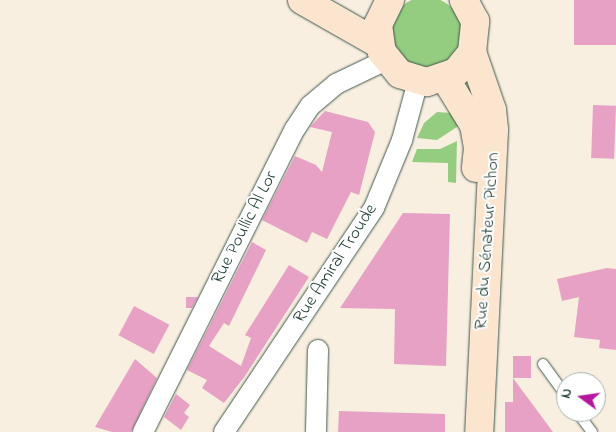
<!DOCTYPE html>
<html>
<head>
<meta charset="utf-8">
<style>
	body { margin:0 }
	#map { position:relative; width:616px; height:432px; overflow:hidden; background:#f8efe0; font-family:"Indie Flower",sans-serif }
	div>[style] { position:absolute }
	.green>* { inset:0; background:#95cd80 }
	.round { border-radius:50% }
	.building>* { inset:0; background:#e7a1c5; transform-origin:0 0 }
	.roads { filter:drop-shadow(0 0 1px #40584e) drop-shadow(0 0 1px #40584e) }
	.lane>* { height:10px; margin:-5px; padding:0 5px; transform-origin:5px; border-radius:5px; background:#fff }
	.street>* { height:20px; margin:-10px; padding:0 10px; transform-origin:10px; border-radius:10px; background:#fff }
	.secondary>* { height:28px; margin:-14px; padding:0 14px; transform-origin:14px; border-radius:14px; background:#fce5cf }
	span { translate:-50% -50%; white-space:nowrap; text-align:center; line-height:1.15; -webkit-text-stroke:4px #fff; paint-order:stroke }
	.street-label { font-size:18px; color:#1f3d34 }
	.north { position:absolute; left:556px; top:372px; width:50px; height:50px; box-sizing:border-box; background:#fff; border:1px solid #a5b1ae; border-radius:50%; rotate:284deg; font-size:14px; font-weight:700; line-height:20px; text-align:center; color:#1f3d34 }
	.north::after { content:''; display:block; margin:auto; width:18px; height:22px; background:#b5179e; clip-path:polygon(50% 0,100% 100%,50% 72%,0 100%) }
</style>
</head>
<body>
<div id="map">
	<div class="green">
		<i class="round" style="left:390px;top:-3px;width:72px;height:72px"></i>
		<i style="clip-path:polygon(437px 112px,450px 113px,463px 123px,437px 140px,417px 138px,424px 123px)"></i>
		<i style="clip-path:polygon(457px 141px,456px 183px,448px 182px,448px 163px,412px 162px,417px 149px,440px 149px)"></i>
	</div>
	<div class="building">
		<i style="left:574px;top:0;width:42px;height:45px"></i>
		<i style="left:593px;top:105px;width:23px;height:53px;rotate:2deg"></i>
		<i style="clip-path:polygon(325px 111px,368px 122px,375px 132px,359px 195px,351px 192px,327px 239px,312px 232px,307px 243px,262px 220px,295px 156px,316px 165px,322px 172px,332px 132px,310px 127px)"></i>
		<i style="clip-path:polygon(403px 213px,450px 214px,446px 366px,394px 364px,395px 309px,340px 308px)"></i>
		<i style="clip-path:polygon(252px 242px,266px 250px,229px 326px,224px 323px,209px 346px,241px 366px,251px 338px,245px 335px,289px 265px,309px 277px,245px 376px,224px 403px,202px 388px,207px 380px,187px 370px)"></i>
		<i style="clip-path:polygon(607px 268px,616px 269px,616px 350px,599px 348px,600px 340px,574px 337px,579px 297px,562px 301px,557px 279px)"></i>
		<i style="clip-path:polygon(186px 297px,198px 297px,192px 308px,186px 308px)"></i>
		<i style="left:134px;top:306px;width:40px;height:33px;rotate:28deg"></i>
		<i style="left:531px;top:356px;width:22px;height:18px;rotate:90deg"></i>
		<i style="clip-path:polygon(135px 359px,157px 378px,131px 432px,112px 432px,95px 427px)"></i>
		<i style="clip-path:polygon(513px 378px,553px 432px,505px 432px,505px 402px,513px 402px)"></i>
		<i style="clip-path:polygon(176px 394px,190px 405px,184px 413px,189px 417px,181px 430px,164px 417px)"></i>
		<i style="clip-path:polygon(339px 411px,445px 414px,445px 432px,338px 432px)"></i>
	</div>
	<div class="roads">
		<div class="lane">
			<i style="left:543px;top:364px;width:39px;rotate:54deg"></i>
			<i style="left:577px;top:412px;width:25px;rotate:53deg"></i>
		</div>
		<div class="street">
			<i style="left:143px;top:432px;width:339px;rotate:-63.4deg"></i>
			<i style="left:295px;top:129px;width:27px;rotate:-57deg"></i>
			<i style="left:310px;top:106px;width:34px;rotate:-40deg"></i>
			<i style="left:336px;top:84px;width:55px;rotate:-25.6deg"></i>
			<i style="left:224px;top:432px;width:270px;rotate:-56.2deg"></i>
			<i style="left:374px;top:208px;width:74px;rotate:-67.6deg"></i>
			<i style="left:402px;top:140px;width:61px;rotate:-74.8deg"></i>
			<i style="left:316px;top:432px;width:82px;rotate:-88.6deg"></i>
		</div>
		<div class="secondary">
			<i style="left:302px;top:0;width:89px;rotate:29.7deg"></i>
			<i style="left:390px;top:0;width:28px;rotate:116deg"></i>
			<i style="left:378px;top:25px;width:27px;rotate:82deg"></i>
			<i style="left:382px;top:52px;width:28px;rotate:51deg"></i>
			<i style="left:400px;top:74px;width:28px;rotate:17deg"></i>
			<i style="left:427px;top:82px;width:31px;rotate:-19deg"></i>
			<i style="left:456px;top:72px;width:26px;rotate:-51deg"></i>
			<i style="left:472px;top:52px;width:31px;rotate:-84deg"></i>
			<i style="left:475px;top:21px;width:24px;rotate:-118deg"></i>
			<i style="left:472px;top:52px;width:61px;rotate:71deg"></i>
			<i style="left:492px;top:110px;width:20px;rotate:84deg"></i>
			<i style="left:494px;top:130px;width:302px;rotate:92.8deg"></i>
			<i style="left:445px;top:78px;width:55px;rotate:58.3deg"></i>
			<i style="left:474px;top:125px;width:23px;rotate:80deg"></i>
			<i style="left:478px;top:148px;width:20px;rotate:96deg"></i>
		</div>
	</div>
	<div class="street-label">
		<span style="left:245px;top:228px;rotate:-63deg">Rue Poullic Al Lor</span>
		<span style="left:488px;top:241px;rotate:-86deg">Rue du Sénateur Pichon</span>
		<span style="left:336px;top:264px;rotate:-57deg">Rue Amiral Troude</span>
	</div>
	<div class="north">N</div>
</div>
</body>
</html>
